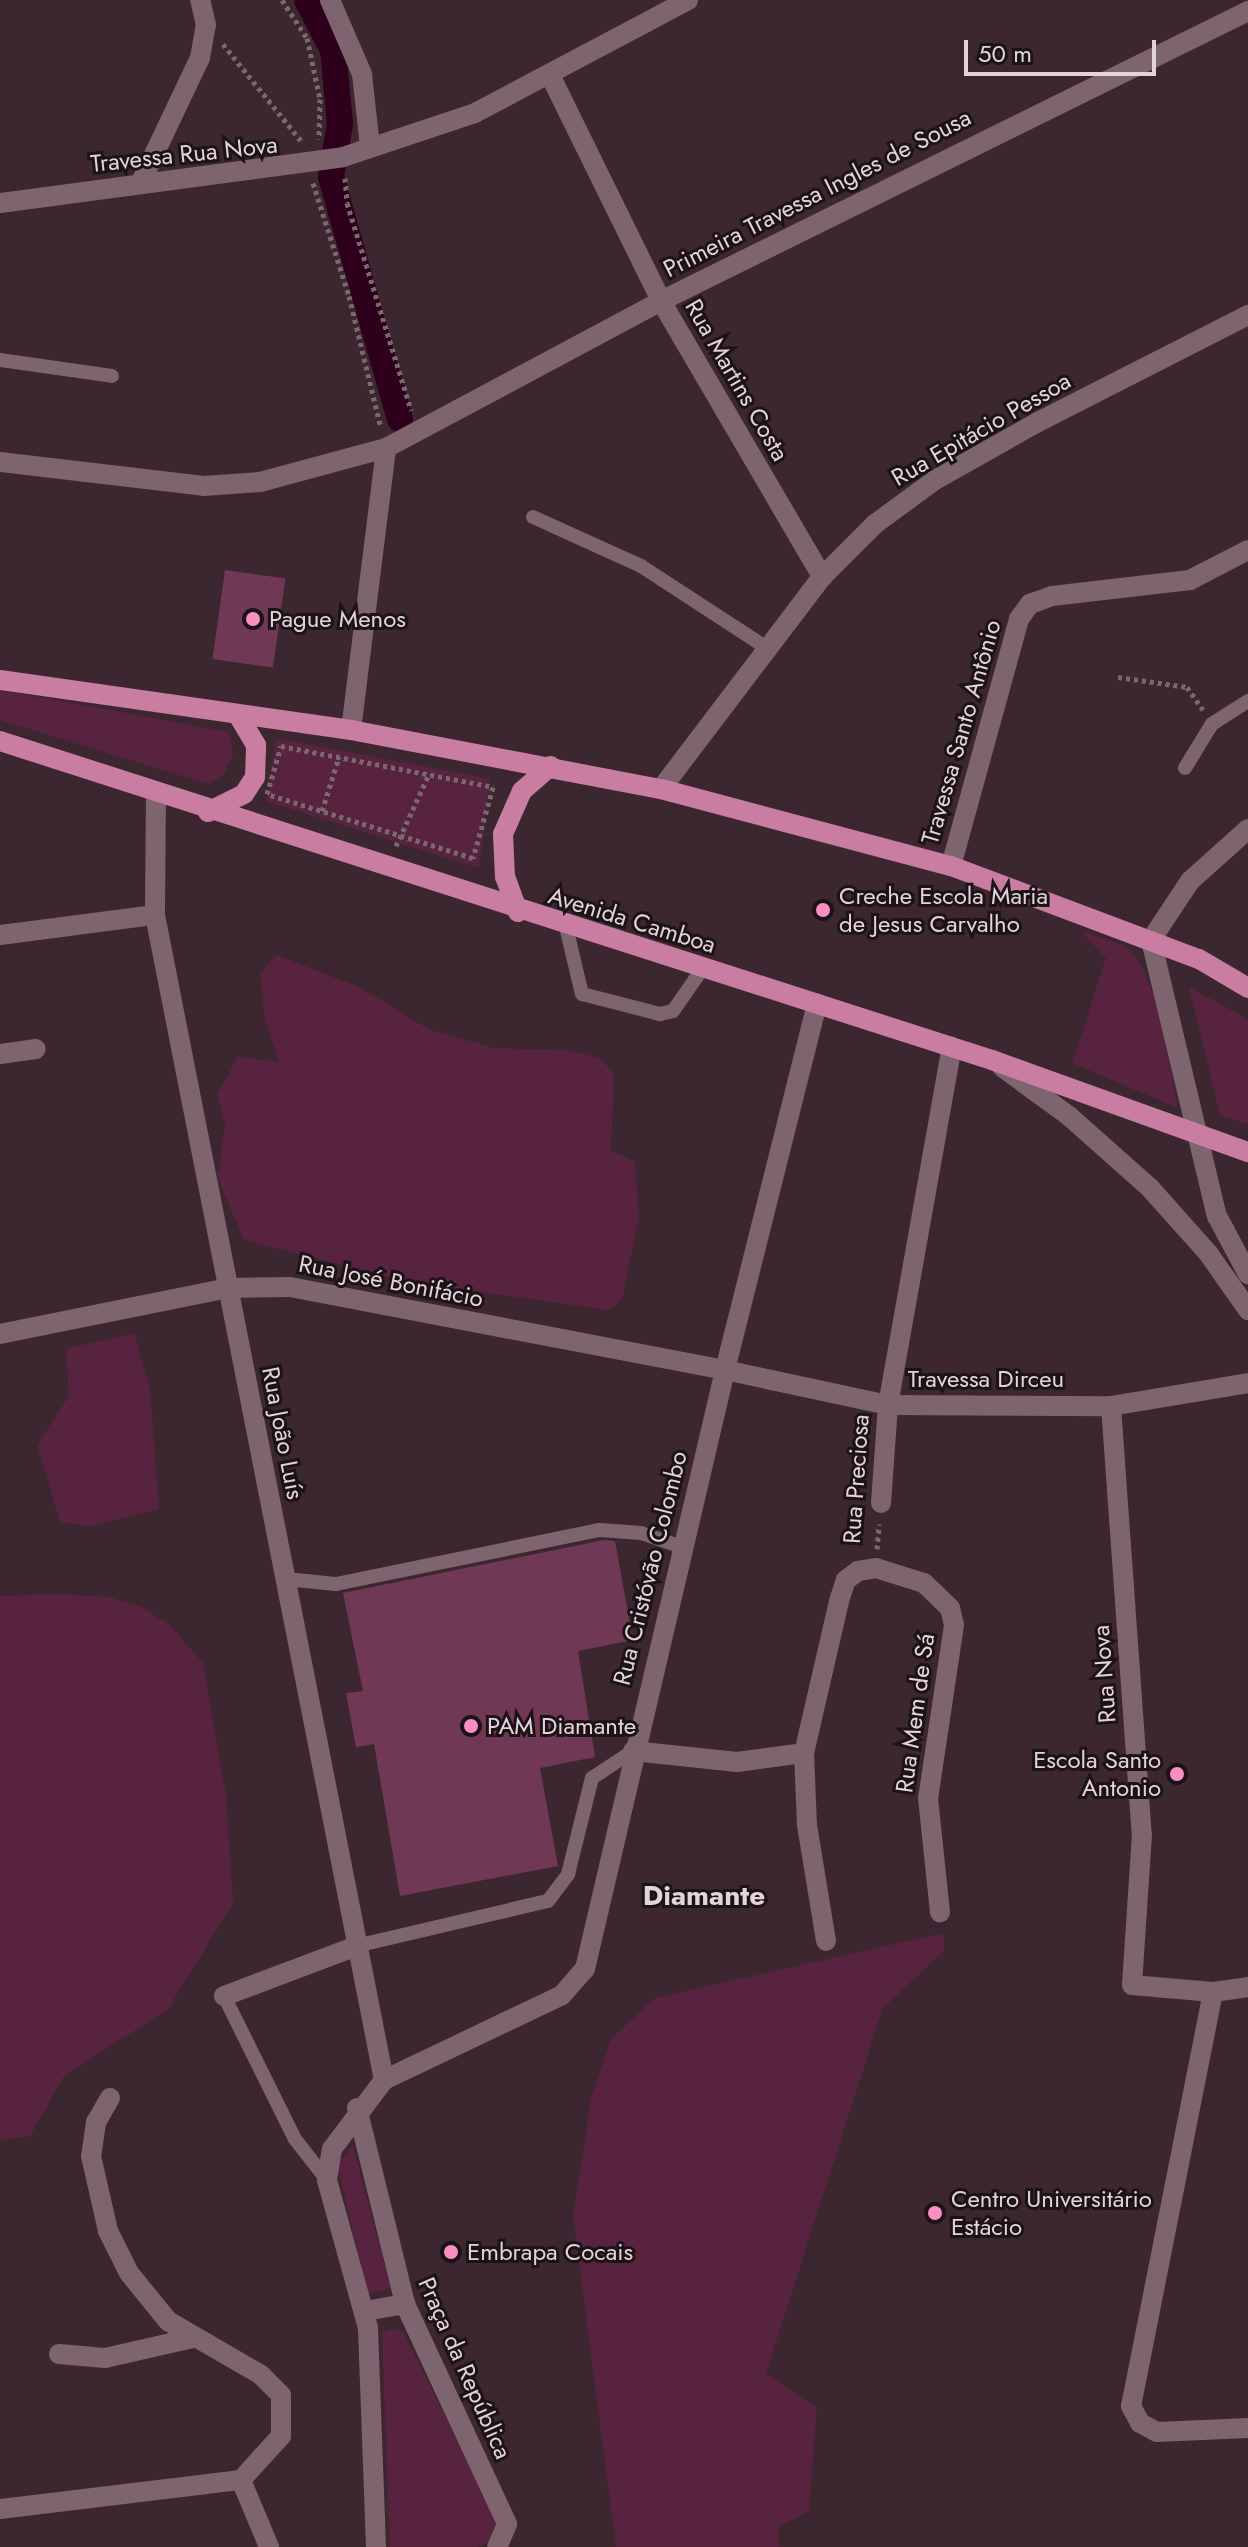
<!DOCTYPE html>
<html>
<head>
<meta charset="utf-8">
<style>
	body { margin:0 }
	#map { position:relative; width:1248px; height:2547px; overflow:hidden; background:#3c2730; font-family:Jost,sans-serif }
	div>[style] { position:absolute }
	.green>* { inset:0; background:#58233f }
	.canal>* { height:26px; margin:-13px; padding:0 13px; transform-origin:13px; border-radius:13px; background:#2f001b }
	.building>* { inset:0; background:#713855; transform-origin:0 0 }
	.path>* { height:5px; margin-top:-2.5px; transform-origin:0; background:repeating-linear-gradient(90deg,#7a686f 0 4px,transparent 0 8px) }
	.lane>* { height:14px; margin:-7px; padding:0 7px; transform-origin:7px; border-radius:7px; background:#7d646f }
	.street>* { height:20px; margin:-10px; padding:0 10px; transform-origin:10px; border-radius:10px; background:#7d646f }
	.secondary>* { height:20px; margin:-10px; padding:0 10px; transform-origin:10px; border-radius:10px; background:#7d646f }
	.primary>* { height:20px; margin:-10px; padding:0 10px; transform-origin:10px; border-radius:10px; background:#c87da1 }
	.dots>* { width:22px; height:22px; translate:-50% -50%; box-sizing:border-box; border:4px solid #1c1317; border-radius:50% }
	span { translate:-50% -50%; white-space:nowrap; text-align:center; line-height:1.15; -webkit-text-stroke:6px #1c1317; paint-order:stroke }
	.street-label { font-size:24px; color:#e2d4da }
	.poi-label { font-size:24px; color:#e2d4da }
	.left { translate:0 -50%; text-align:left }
	.right { translate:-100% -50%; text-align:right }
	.quarter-label { font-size:28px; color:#e2d4da; font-weight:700 }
	.scale { position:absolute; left:964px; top:40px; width:192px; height:36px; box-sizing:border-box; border:4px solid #e2d4da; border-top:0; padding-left:10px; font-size:24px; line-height:28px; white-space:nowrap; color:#e2d4da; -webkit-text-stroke:6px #1c1317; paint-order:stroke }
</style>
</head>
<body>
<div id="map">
	<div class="green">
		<i style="clip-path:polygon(0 690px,229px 732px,233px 753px,225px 773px,208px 784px,0 720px)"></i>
		<i style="clip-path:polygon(276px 738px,490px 779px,479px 868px,266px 801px)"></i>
		<i style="clip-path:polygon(1080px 930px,1125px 946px,1140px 963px,1158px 1004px,1178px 1108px,1072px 1063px,1106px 958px)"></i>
		<i style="clip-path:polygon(277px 955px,359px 987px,430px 1030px,494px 1048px,568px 1050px,602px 1059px,614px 1076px,611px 1151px,635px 1161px,639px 1216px,622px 1300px,608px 1310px,410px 1282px,244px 1240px,218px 1178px,225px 1124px,217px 1094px,238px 1057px,279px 1062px,265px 1021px,260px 973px)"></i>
		<i style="clip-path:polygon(1189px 987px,1248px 1019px,1248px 1124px,1220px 1115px)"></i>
		<i style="clip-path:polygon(134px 1333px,150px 1388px,159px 1509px,91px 1526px,60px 1522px,37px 1445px,69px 1396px,66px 1349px)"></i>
		<i style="clip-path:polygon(55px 1594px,109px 1597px,142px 1607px,170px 1625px,203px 1663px,226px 1795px,233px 1903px,168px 2009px,64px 2076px,30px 2136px,0 2140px,0 1596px)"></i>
		<i style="clip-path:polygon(944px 1933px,944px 1951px,883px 2008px,766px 2373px,817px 2407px,809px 2512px,778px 2526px,779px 2547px,616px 2547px,573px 2217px,591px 2099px,611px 2039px,655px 1998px)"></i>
		<i style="clip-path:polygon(353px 2146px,391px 2288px,368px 2294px,337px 2164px)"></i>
		<i style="clip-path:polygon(396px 2328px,404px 2333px,497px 2521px,493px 2539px,478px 2547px,390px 2547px,382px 2333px)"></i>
	</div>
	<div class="canal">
		<i style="left:307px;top:0;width:56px;rotate:62.5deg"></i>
		<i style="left:333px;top:50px;width:74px;rotate:84.6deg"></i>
		<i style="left:340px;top:124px;width:54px;rotate:99.6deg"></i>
		<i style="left:331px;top:177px;width:252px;rotate:74.1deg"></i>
	</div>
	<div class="building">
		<i style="left:225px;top:570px;width:61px;height:90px;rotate:8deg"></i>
		<i style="clip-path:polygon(604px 1540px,615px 1541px,633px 1640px,578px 1651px,595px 1757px,540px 1768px,558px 1866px,400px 1896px,374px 1744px,356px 1747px,346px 1693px,363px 1691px,343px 1593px)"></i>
	</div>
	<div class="path">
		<i style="left:282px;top:0;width:45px;rotate:56.7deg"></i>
		<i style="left:307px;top:38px;width:62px;rotate:78deg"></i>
		<i style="left:320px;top:99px;width:40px;rotate:91.4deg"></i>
		<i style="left:223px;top:44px;width:126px;rotate:51.1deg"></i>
		<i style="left:345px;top:178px;width:25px;rotate:85deg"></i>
		<i style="left:347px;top:203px;width:217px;rotate:72.8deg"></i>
		<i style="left:313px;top:183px;width:119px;rotate:72.3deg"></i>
		<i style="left:349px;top:296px;width:136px;rotate:76.4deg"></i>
		<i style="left:1118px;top:677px;width:70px;rotate:8.2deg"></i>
		<i style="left:1187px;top:687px;width:28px;rotate:55deg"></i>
		<i style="left:281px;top:746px;width:216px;rotate:10.9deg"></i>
		<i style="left:493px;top:787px;width:74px;rotate:105.7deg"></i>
		<i style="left:473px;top:858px;width:216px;rotate:-162.7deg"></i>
		<i style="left:267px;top:794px;width:50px;rotate:-73.7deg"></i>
		<i style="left:322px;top:811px;width:57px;rotate:-72.5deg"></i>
		<i style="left:396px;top:846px;width:79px;rotate:-65.4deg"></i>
		<i style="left:877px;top:1549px;width:25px;rotate:-85deg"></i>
	</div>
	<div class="lane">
		<i style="left:0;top:360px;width:113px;rotate:8.1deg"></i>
		<i style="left:533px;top:517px;width:119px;rotate:24.4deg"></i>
		<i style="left:641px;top:566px;width:150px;rotate:33.1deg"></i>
		<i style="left:1185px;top:768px;width:52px;rotate:-58.5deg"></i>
		<i style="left:1212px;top:724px;width:43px;rotate:-32.6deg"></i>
		<i style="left:566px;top:927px;width:69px;rotate:76.6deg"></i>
		<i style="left:582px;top:994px;width:81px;rotate:14.4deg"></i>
		<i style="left:660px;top:1014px;width:13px;rotate:-13deg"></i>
		<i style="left:673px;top:1011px;width:52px;rotate:-55.1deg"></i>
		<i style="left:286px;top:1579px;width:50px;rotate:5.7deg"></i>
		<i style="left:336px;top:1584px;width:269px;rotate:-11.6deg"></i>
		<i style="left:600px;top:1530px;width:41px;rotate:4.2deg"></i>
		<i style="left:641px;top:1533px;width:43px;rotate:18.9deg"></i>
		<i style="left:360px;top:1945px;width:193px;rotate:-13.2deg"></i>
		<i style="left:548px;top:1901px;width:34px;rotate:-53deg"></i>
		<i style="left:568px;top:1874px;width:99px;rotate:-76deg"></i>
		<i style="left:592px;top:1778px;width:49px;rotate:-33.4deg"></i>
		<i style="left:224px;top:1996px;width:160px;rotate:63.6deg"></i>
		<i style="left:295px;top:2139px;width:52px;rotate:52deg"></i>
	</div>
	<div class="street">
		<i style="left:330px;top:0;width:81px;rotate:66.6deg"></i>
		<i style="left:362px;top:74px;width:73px;rotate:83.7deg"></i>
		<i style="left:551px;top:77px;width:250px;rotate:63.8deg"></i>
		<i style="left:661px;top:301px;width:320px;rotate:59.7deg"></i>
		<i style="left:141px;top:182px;width:137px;rotate:-64.6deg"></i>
		<i style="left:200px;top:58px;width:34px;rotate:-80deg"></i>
		<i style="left:206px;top:25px;width:26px;rotate:-103deg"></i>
		<i style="left:0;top:203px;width:346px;rotate:-7.6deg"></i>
		<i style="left:343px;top:157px;width:139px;rotate:-18.4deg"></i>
		<i style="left:475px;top:113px;width:241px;rotate:-27.9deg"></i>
		<i style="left:0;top:462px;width:205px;rotate:6.7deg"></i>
		<i style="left:204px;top:486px;width:56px;rotate:-4.1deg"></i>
		<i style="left:260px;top:482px;width:131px;rotate:-15.1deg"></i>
		<i style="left:386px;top:448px;width:312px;rotate:-28.1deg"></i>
		<i style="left:661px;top:301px;width:655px;rotate:-26.29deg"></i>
		<i style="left:351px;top:730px;width:284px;rotate:-82.9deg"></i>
		<i style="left:156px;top:793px;width:122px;rotate:90.5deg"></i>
		<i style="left:155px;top:915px;width:1187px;rotate:78.88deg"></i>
		<i style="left:951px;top:866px;width:256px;rotate:-74.6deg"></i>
		<i style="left:1019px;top:619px;width:19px;rotate:-54deg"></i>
		<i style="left:1030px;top:604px;width:23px;rotate:-20deg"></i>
		<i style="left:1052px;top:596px;width:139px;rotate:-6.6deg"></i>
		<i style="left:1190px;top:580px;width:65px;rotate:-27.3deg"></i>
		<i style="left:0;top:935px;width:156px;rotate:-7.4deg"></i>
		<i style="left:1151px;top:940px;width:71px;rotate:-56.5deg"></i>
		<i style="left:1190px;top:881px;width:78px;rotate:-41.9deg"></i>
		<i style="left:0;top:1054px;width:36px;rotate:-8deg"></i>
		<i style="left:1111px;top:1406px;width:429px;rotate:85.9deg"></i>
		<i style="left:1142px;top:1834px;width:151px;rotate:93.8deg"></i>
		<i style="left:1132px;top:1985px;width:81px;rotate:4.9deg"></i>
		<i style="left:1213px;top:1992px;width:35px;rotate:-8deg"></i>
		<i style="left:881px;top:1503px;width:98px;rotate:-85.9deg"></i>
		<i style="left:888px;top:1405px;width:364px;rotate:-79.9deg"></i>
		<i style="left:633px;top:1751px;width:105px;rotate:6deg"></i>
		<i style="left:737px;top:1762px;width:68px;rotate:-7.7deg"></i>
		<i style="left:826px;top:1941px;width:118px;rotate:-99.3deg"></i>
		<i style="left:807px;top:1825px;width:72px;rotate:-92.4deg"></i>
		<i style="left:804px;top:1753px;width:156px;rotate:-77deg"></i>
		<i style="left:839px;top:1601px;width:22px;rotate:-72deg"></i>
		<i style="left:846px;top:1580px;width:15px;rotate:-37deg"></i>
		<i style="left:858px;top:1571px;width:18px;rotate:-9deg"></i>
		<i style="left:876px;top:1568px;width:50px;rotate:17.4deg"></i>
		<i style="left:924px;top:1583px;width:36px;rotate:44deg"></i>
		<i style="left:950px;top:1608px;width:17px;rotate:77deg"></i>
		<i style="left:954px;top:1625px;width:175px;rotate:98.5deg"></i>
		<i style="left:928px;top:1798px;width:115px;rotate:84deg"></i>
		<i style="left:1213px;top:1992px;width:422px;rotate:101.2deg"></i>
		<i style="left:1131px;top:2406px;width:19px;rotate:62deg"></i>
		<i style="left:1140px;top:2423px;width:19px;rotate:28deg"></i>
		<i style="left:1157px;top:2432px;width:91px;rotate:-2.5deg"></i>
		<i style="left:224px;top:1996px;width:145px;rotate:-20.6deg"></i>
		<i style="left:110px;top:2098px;width:28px;rotate:120deg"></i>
		<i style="left:96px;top:2122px;width:34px;rotate:98deg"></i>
		<i style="left:91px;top:2156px;width:77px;rotate:77.2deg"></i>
		<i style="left:108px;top:2231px;width:47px;rotate:63.4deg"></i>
		<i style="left:129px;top:2273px;width:62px;rotate:50.9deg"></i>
		<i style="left:168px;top:2321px;width:108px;rotate:30.1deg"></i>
		<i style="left:261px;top:2375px;width:28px;rotate:45deg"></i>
		<i style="left:281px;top:2395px;width:41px;rotate:90deg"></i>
		<i style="left:281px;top:2436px;width:59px;rotate:132.3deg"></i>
		<i style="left:357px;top:2108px;width:202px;rotate:76.2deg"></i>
		<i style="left:405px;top:2304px;width:242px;rotate:65.1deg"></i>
		<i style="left:507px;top:2524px;width:25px;rotate:113deg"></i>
		<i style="left:365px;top:2311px;width:41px;rotate:-9.9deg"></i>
		<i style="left:59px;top:2354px;width:46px;rotate:5deg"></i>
		<i style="left:105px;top:2358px;width:90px;rotate:-12.8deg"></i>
		<i style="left:241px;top:2480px;width:73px;rotate:67.3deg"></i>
		<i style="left:0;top:2509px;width:243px;rotate:-6.9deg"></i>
		<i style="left:376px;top:2547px;width:219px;rotate:-92.1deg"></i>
		<i style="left:368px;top:2328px;width:154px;rotate:-105.5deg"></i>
		<i style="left:327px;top:2180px;width:31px;rotate:-81deg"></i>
		<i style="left:332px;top:2149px;width:86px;rotate:-53deg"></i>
		<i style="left:384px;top:2080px;width:197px;rotate:-25.5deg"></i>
		<i style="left:562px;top:1995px;width:35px;rotate:-49deg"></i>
		<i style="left:585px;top:1969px;width:615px;rotate:-76.84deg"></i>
		<i style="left:725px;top:1370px;width:167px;rotate:12.1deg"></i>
		<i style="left:888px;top:1405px;width:223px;rotate:0.3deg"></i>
		<i style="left:1111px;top:1406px;width:139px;rotate:-9.5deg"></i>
	</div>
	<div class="secondary">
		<i style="left:661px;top:789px;width:266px;rotate:-52.8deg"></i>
		<i style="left:822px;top:577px;width:75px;rotate:-45deg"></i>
		<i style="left:875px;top:524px;width:74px;rotate:-36.3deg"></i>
		<i style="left:935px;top:480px;width:118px;rotate:-29.4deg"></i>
		<i style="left:1038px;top:422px;width:236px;rotate:-27deg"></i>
		<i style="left:1151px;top:940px;width:284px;rotate:76.6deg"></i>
		<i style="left:1217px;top:1216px;width:66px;rotate:61.9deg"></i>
		<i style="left:1002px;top:1067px;width:83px;rotate:36.2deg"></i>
		<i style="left:1069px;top:1116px;width:108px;rotate:41.6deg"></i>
		<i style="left:1150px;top:1188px;width:87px;rotate:48.3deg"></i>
		<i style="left:1208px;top:1253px;width:70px;rotate:54.9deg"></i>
		<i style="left:0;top:1334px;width:233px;rotate:-11.4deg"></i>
		<i style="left:228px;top:1288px;width:62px;rotate:-0.9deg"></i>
		<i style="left:290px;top:1287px;width:443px;rotate:10.8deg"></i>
		<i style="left:725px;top:1370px;width:378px;rotate:-75.9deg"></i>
	</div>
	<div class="primary">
		<i style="left:0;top:680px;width:355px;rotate:8.1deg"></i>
		<i style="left:351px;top:730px;width:316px;rotate:10.8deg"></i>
		<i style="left:661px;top:789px;width:300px;rotate:14.9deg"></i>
		<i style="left:951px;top:866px;width:265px;rotate:20.6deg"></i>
		<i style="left:1199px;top:959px;width:57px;rotate:30.6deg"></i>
		<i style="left:0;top:741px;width:1042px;rotate:17.83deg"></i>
		<i style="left:992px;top:1060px;width:272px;rotate:19.8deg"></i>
		<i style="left:208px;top:812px;width:40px;rotate:-26.6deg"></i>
		<i style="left:244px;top:794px;width:20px;rotate:-57deg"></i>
		<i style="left:255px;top:777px;width:32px;rotate:-88deg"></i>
		<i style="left:256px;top:745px;width:33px;rotate:-121deg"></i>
		<i style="left:518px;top:912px;width:37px;rotate:-110deg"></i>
		<i style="left:505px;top:877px;width:43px;rotate:-92.7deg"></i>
		<i style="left:503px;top:834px;width:47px;rotate:-66.2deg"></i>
		<i style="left:522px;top:791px;width:38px;rotate:-41deg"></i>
	</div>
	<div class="dots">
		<i style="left:253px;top:619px;background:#fb8fc4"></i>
		<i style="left:823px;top:910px;background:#fb8fc4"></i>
		<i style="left:471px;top:1726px;background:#fb8fc4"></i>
		<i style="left:1177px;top:1774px;background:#fb8fc4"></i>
		<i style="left:935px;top:2213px;background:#fb8fc4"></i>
		<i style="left:451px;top:2252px;background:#fb8fc4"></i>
	</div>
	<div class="street-label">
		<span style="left:184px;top:154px;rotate:-6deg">Travessa Rua Nova</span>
		<span style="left:817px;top:193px;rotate:-27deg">Primeira Travessa Ingles de Sousa</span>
		<span style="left:737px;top:380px;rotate:60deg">Rua Martins Costa</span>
		<span style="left:981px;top:429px;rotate:-30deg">Rua Epitácio Pessoa</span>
		<span style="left:961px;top:732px;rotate:-74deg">Travessa Santo Antônio</span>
		<span style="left:632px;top:920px;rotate:17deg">Avenida Camboa</span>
		<span style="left:391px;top:1281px;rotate:11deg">Rua José Bonifácio</span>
		<span style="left:986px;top:1379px">Travessa Dirceu</span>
		<span style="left:283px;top:1433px;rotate:79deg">Rua João Luís</span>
		<span style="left:856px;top:1479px;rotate:-86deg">Rua Preciosa</span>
		<span style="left:650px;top:1568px;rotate:-76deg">Rua Cristóvão Colombo</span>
		<span style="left:1104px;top:1674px;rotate:-94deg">Rua Nova</span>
		<span style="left:915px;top:1713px;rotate:-82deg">Rua Mem de Sá</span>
		<span style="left:465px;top:2368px;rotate:66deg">Praça da República</span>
	</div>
	<div class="poi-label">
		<span class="left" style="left:269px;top:619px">Pague Menos</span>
		<span class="left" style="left:839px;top:910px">Creche Escola Maria<br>de Jesus Carvalho</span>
		<span class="left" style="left:487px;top:1726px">PAM Diamante</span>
		<span class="right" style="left:1161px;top:1774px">Escola Santo<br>Antonio</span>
		<span class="left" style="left:951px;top:2213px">Centro Universitário<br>Estácio</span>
		<span class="left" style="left:467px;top:2252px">Embrapa Cocais</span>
	</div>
	<div class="quarter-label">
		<span style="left:704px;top:1896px">Diamante</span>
	</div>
	<div class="scale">50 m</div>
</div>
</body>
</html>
